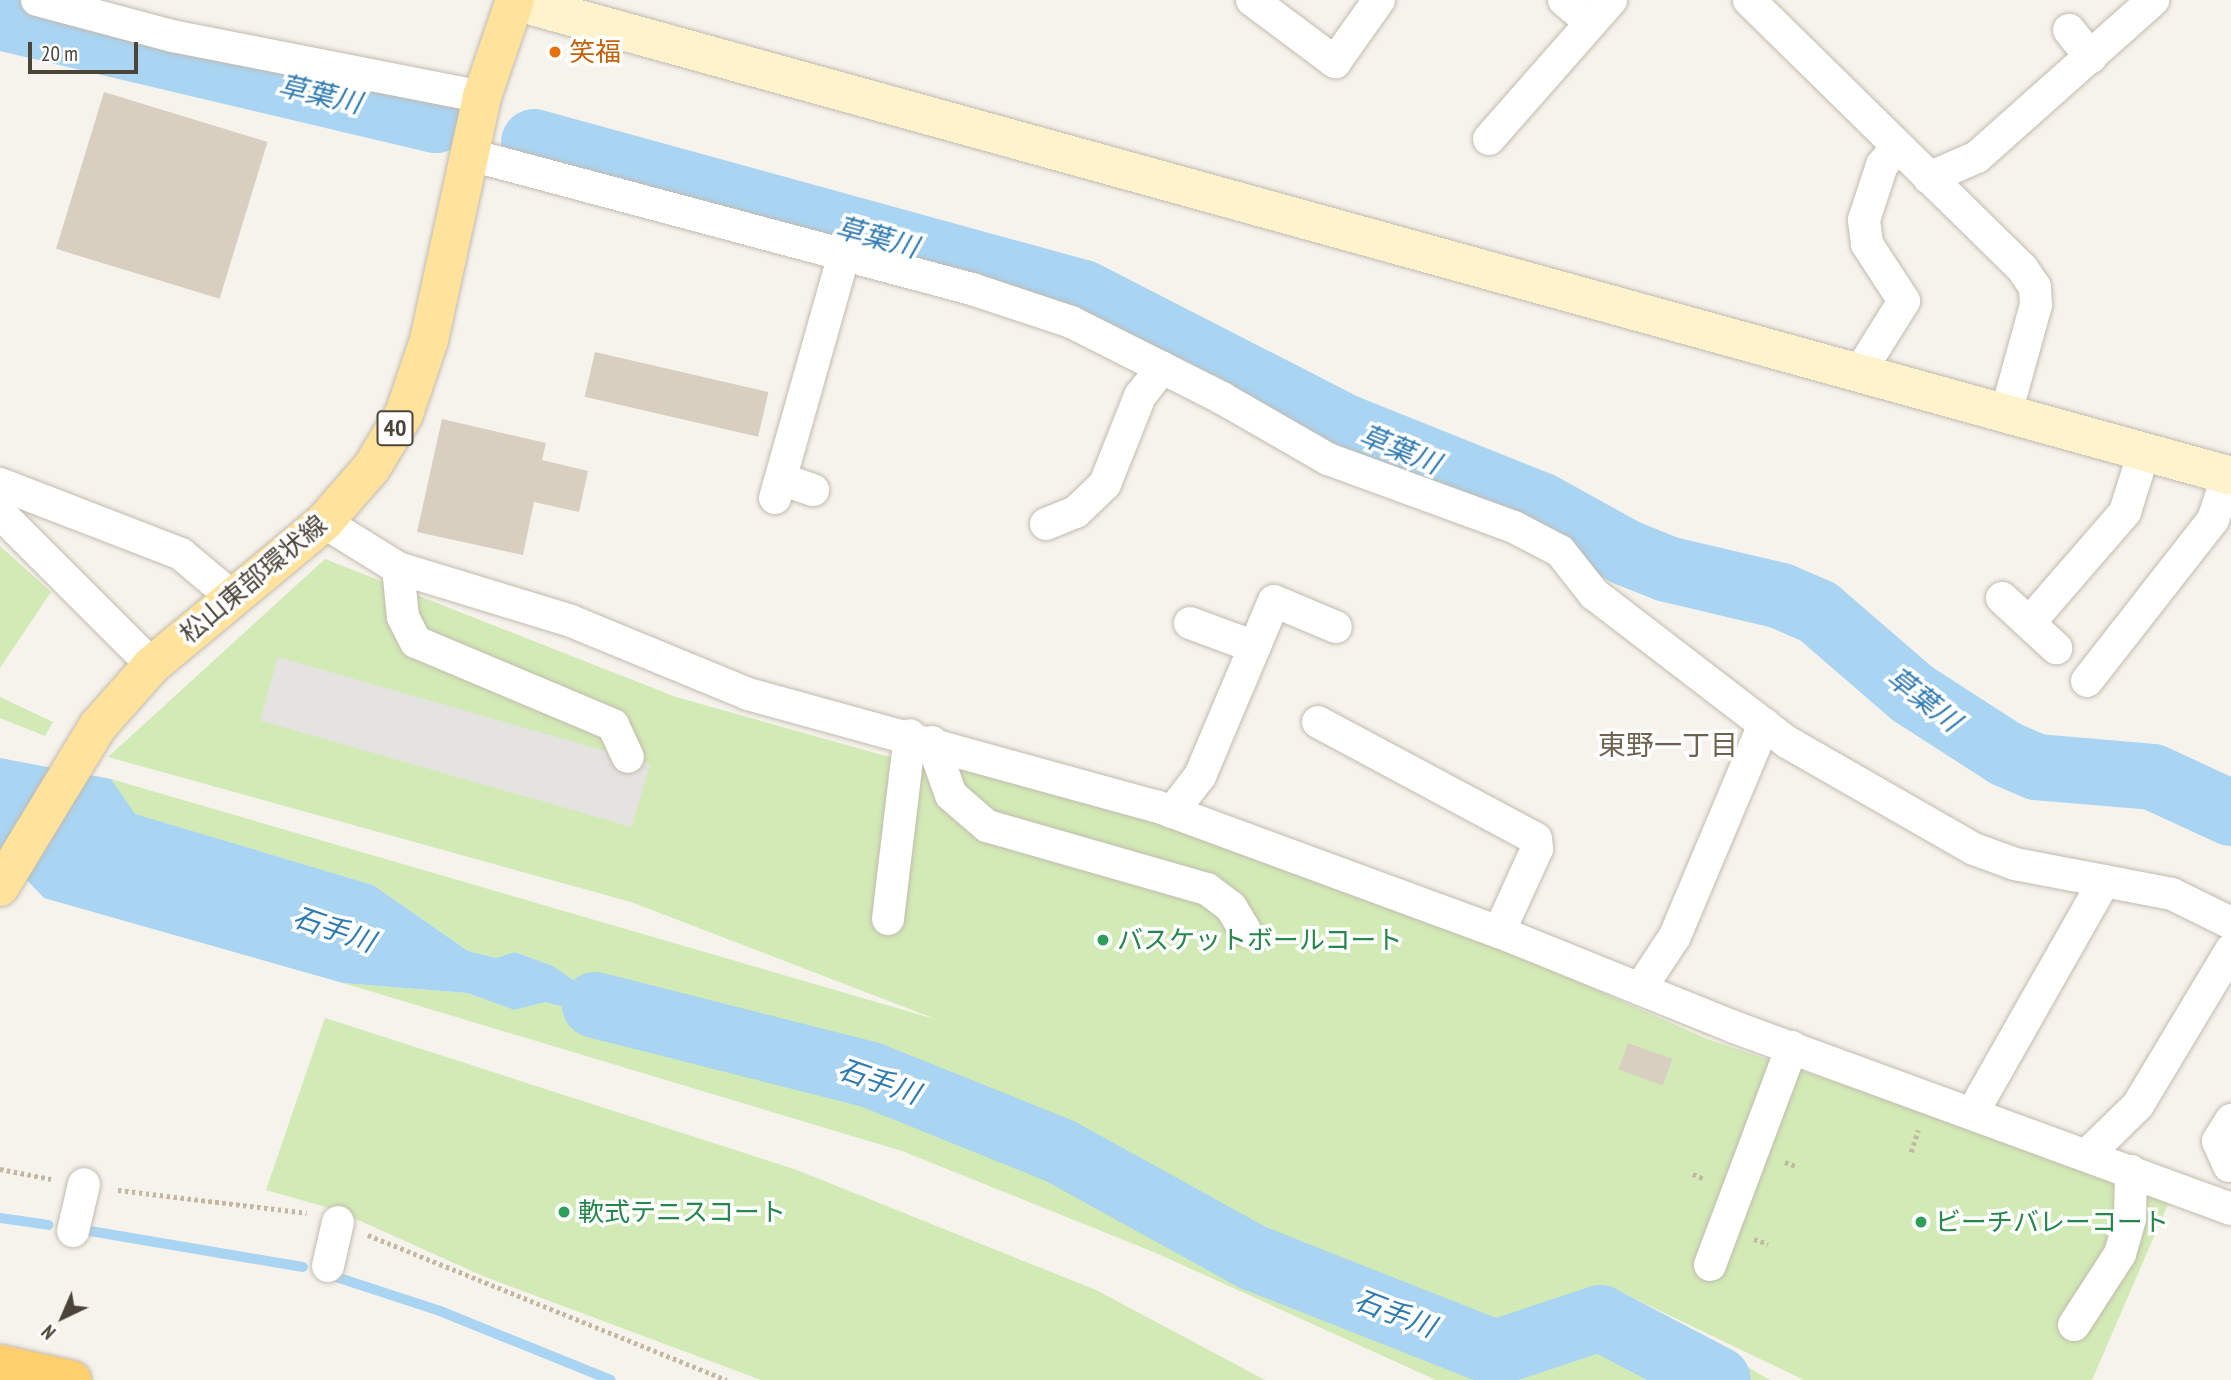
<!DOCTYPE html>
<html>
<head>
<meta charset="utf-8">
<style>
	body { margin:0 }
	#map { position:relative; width:2231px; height:1380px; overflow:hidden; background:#f6f3ec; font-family:"PT Sans Narrow","Noto Sans JP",sans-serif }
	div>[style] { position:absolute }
	.green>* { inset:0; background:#d2eab5 }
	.parking>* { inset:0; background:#e5e3e0; transform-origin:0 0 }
	.water>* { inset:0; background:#a9d4f2 }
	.stream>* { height:10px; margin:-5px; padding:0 5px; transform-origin:5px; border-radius:5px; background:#a9d4f2 }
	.river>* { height:66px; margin:-33px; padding:0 33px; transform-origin:33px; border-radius:33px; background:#a9d4f2 }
	.building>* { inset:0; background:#d8cfc1; transform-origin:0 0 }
	.path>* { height:4.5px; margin-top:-2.25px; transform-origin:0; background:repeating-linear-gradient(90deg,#c4b79f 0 3.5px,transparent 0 7px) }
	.roads { filter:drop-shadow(0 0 2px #c2bbae) drop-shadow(0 0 2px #c2bbae) }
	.street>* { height:32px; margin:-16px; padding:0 16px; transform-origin:16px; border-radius:16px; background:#fff }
	.secondary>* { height:38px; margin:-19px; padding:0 19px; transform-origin:19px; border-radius:19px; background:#fff3cd }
	.primary>* { height:38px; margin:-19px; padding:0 19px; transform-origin:19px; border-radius:19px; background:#ffe39c }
	.highway>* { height:38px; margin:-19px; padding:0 19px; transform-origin:19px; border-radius:19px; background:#ffcf6e }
	.dots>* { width:19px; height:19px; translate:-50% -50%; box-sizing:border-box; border:4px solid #fff; border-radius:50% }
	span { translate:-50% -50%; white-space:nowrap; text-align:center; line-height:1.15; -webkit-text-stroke:7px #fff; paint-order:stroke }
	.shield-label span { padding:2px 5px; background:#fff; border:2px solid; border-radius:5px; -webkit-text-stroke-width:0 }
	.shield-label { font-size:24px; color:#4b4439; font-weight:700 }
	.food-label { font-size:26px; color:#c56008 }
	.left { translate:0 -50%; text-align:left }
	.street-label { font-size:26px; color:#4b4439 }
	.leisure-label { font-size:26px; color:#27864d }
	.water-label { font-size:28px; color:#2e7ab2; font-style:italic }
	.neighbourhood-label { font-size:28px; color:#6e6250 }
	.north { position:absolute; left:28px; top:1282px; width:70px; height:70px; -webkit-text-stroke:5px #fff; paint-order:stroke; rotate:224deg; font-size:19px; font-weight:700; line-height:28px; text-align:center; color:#4b4439 }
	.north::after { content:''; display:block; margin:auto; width:24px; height:32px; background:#4b4439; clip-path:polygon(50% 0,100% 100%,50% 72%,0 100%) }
	.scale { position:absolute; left:28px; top:42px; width:110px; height:32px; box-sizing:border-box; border:4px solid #4b4439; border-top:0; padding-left:9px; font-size:21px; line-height:24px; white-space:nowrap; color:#4b4439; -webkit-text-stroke:5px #fff; paint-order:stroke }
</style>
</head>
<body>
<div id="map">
	<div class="green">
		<i style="clip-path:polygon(0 546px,51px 592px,0 668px)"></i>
		<i style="clip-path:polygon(325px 559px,676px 697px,882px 755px,1014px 780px,1150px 817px,1482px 939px,1707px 1039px,2172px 1195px,2092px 1380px,1804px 1380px,1606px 1285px,1770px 1380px,1436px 1380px,1156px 1253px,902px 1151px,343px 983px,467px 993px,514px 1010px,546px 1002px,653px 1033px,681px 1026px,588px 990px,553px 966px,515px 952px,496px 958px,468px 951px,373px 885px,134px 814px,111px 779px,938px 1020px,631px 902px,108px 757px)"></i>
		<i style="clip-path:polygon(0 697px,53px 722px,45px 736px,0 718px)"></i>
		<i style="clip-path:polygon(325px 1018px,797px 1170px,1096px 1290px,1265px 1380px,761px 1380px,485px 1277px,336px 1210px,266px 1190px)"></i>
	</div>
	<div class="parking">
		<i style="left:278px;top:657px;width:387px;height:66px;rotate:16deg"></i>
	</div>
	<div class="water">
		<i style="clip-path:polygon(0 758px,111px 779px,135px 814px,373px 885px,468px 951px,496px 958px,515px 952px,553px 966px,588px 990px,682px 1026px,653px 1033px,546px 1002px,514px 1010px,467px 993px,343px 983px,44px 898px,0 852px)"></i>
	</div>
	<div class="stream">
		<i style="left:0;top:1218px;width:49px;rotate:8.1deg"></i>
		<i style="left:90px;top:1231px;width:216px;rotate:9.6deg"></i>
		<i style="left:327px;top:1274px;width:119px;rotate:18.1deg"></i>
		<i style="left:440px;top:1311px;width:184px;rotate:22deg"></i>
	</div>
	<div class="river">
		<i style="left:0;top:17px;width:448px;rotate:13.3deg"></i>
		<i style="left:534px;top:142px;width:569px;rotate:15.38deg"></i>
		<i style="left:1083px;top:293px;width:297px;rotate:27.1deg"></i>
		<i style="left:1347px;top:428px;width:208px;rotate:21.8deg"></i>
		<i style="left:1540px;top:505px;width:99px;rotate:28.9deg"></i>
		<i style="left:1627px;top:553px;width:43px;rotate:21.8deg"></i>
		<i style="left:1667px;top:569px;width:117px;rotate:13.3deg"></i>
		<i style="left:1781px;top:596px;width:40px;rotate:23.4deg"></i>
		<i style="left:1818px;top:612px;width:125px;rotate:40.8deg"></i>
		<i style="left:1913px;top:694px;width:111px;rotate:32.8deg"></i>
		<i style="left:2006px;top:754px;width:33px;rotate:23deg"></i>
		<i style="left:2036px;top:767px;width:117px;rotate:4.9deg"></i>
		<i style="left:2153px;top:777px;width:86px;rotate:24.8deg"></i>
		<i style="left:595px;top:1005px;width:285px;rotate:14.2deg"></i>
		<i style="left:871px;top:1075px;width:204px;rotate:21.9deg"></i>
		<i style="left:1060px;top:1151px;width:222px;rotate:28.9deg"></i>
		<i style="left:1254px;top:1258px;width:259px;rotate:21.5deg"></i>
		<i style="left:1495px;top:1353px;width:111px;rotate:-18.4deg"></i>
		<i style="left:1600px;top:1318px;width:133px;rotate:27.7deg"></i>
	</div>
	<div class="building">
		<i style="left:104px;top:92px;width:171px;height:164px;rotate:17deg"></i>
		<i style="left:595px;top:352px;width:178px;height:46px;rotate:13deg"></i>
		<i style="clip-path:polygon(442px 419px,546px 443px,542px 460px,588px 471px,579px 512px,534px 502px,523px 555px,417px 532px)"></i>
		<i style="left:1628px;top:1043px;width:47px;height:28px;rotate:20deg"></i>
	</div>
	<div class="path">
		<i style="left:1911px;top:1152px;width:23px;rotate:-72deg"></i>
		<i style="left:1785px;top:1162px;width:14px;rotate:21deg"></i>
		<i style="left:0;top:1169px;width:52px;rotate:11.1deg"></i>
		<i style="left:1693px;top:1174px;width:13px;rotate:23deg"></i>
		<i style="left:118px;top:1190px;width:190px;rotate:6.9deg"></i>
		<i style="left:368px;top:1235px;width:387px;rotate:22deg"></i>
		<i style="left:1754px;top:1239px;width:15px;rotate:20deg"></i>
	</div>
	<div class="roads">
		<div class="street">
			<i style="left:37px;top:0;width:140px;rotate:14.9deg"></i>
			<i style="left:172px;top:36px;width:316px;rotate:11.1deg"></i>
			<i style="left:1252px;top:0;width:104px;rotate:36.8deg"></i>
			<i style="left:1335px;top:62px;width:76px;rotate:-54.6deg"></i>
			<i style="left:1564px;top:0;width:35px;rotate:40deg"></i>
			<i style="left:1749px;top:0;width:383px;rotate:44.5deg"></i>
			<i style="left:2022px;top:268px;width:23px;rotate:56deg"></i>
			<i style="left:2035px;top:287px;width:18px;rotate:87deg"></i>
			<i style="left:2036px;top:305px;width:112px;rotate:105.5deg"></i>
			<i style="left:2069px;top:30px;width:35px;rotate:51deg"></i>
			<i style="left:1489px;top:139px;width:185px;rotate:-48.7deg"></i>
			<i style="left:467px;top:154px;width:523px;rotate:14.97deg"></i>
			<i style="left:972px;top:289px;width:104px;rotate:18.4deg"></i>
			<i style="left:1071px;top:322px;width:169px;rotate:26.7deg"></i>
			<i style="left:1222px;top:398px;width:122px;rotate:29.9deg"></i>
			<i style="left:1328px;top:459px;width:198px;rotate:20.1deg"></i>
			<i style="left:1514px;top:527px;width:52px;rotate:27.6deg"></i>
			<i style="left:1560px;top:551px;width:55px;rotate:51.7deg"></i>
			<i style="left:1594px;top:594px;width:243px;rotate:37.5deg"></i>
			<i style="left:1787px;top:742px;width:215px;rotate:29.8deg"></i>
			<i style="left:1974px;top:849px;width:44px;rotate:20.1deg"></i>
			<i style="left:2015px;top:864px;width:160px;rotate:10.8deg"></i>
			<i style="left:2172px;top:894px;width:66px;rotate:26.2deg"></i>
			<i style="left:1929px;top:178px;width:52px;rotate:-23.6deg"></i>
			<i style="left:1977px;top:157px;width:236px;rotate:-41.7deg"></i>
			<i style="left:1859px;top:373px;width:85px;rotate:-58deg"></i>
			<i style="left:1904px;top:301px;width:68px;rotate:-123deg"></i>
			<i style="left:1867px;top:244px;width:24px;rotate:-97deg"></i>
			<i style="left:1864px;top:220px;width:58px;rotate:-71.9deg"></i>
			<i style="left:1882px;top:165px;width:23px;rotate:-50deg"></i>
			<i style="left:781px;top:479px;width:34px;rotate:19deg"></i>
			<i style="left:0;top:484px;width:194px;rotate:21.1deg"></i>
			<i style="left:181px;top:554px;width:65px;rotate:40deg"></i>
			<i style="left:775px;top:498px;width:254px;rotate:-74.2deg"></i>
			<i style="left:0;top:513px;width:215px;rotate:45deg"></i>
			<i style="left:324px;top:522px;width:87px;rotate:31.9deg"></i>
			<i style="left:398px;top:568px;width:181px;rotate:17deg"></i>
			<i style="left:571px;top:621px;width:191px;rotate:22.4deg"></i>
			<i style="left:748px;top:694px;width:423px;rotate:15.4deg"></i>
			<i style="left:1156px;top:806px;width:365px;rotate:20.2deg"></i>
			<i style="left:1499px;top:932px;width:253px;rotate:22deg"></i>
			<i style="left:1734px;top:1027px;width:529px;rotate:20.11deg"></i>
			<i style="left:1046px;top:524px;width:32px;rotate:-22deg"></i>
			<i style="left:1076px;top:512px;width:40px;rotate:-44deg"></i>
			<i style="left:1105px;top:484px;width:95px;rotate:-68.3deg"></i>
			<i style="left:1140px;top:396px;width:36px;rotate:-52deg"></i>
			<i style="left:398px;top:568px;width:49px;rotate:84.2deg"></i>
			<i style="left:403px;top:617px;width:28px;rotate:63deg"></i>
			<i style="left:416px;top:642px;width:214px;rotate:22.8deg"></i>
			<i style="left:613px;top:725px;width:35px;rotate:65deg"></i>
			<i style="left:2002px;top:598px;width:74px;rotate:42.8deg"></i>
			<i style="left:1190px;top:623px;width:69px;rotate:20.3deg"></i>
			<i style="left:2029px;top:623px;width:147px;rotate:-49.1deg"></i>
			<i style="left:2125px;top:512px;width:63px;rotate:-72.4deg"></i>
			<i style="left:2087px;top:681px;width:204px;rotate:-52deg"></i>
			<i style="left:2213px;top:520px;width:47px;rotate:-71.6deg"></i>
			<i style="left:1318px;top:722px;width:247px;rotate:28.2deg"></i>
			<i style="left:1536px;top:839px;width:10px;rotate:84deg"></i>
			<i style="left:1537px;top:849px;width:91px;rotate:114.6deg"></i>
			<i style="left:932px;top:742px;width:56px;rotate:70.3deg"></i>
			<i style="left:951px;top:795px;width:48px;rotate:40.7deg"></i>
			<i style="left:987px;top:826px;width:229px;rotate:16deg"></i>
			<i style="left:1207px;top:889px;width:30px;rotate:37deg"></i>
			<i style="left:1231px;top:907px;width:26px;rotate:59deg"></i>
			<i style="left:1172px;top:812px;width:46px;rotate:-52.1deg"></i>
			<i style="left:1200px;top:776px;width:190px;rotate:-67.1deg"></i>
			<i style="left:1274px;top:601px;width:67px;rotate:22.8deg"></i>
			<i style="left:888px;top:919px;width:185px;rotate:-83.2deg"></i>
			<i style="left:1640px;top:989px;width:64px;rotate:-56.6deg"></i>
			<i style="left:1675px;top:936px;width:230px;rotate:-67.2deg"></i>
			<i style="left:1973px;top:1112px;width:266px;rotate:-60.4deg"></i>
			<i style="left:2087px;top:1155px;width:71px;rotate:-44.4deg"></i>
			<i style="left:2138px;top:1105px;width:181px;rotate:-59deg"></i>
			<i style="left:2229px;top:1166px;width:27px;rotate:-114deg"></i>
			<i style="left:2218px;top:1141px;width:25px;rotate:-58deg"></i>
			<i style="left:73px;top:1231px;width:48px;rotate:-76.8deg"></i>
			<i style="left:1710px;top:1265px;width:233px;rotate:-69.4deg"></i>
			<i style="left:328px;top:1266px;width:45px;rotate:-77.2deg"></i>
			<i style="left:2074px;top:1325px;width:85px;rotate:-57.1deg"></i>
			<i style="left:2120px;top:1254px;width:37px;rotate:-74deg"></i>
			<i style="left:2130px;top:1218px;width:47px;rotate:-88.8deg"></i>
		</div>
		<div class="secondary">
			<i style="left:514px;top:1px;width:1781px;rotate:15.46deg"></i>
		</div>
		<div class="primary">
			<i style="left:0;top:887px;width:188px;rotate:-58.7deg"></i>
			<i style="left:98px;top:726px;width:81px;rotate:-48.5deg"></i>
			<i style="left:152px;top:665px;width:224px;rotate:-39.7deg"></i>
			<i style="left:324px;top:522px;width:73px;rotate:-48.9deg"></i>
			<i style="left:372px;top:467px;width:62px;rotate:-58.9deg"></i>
			<i style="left:404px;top:414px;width:78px;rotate:-71.3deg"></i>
			<i style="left:429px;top:340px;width:249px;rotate:-77.7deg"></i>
			<i style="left:482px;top:97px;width:102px;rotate:-71.2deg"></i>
		</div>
		<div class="highway">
			<i style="left:0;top:1364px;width:74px;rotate:12.5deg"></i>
		</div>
	</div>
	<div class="dots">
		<i style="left:555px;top:52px;background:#e8710a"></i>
		<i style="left:1103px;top:940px;background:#2e9e5b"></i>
		<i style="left:564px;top:1212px;background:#2e9e5b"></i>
		<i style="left:1921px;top:1222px;background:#2e9e5b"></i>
	</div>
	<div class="shield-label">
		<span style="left:395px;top:428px">40</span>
	</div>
	<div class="food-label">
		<span class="left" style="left:569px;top:52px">笑福</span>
	</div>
	<div class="street-label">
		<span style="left:253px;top:579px;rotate:-40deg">松山東部環状線</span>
	</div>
	<div class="leisure-label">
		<span class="left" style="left:1117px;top:940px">バスケットボールコート</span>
		<span class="left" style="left:578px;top:1212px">軟式テニスコート</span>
		<span class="left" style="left:1935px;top:1222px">ビーチバレーコート</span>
	</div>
	<div class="water-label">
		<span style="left:320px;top:94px;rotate:13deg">草葉川</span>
		<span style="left:877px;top:237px;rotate:15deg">草葉川</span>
		<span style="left:1400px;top:449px;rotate:22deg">草葉川</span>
		<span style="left:1924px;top:699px;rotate:38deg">草葉川</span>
		<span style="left:334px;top:929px;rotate:19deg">石手川</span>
		<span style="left:879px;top:1081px;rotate:19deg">石手川</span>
		<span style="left:1395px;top:1313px;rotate:21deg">石手川</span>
	</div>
	<div class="neighbourhood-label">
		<span style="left:1668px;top:745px">東野一丁目</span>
	</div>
	<div class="north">N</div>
	<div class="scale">20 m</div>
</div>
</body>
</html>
